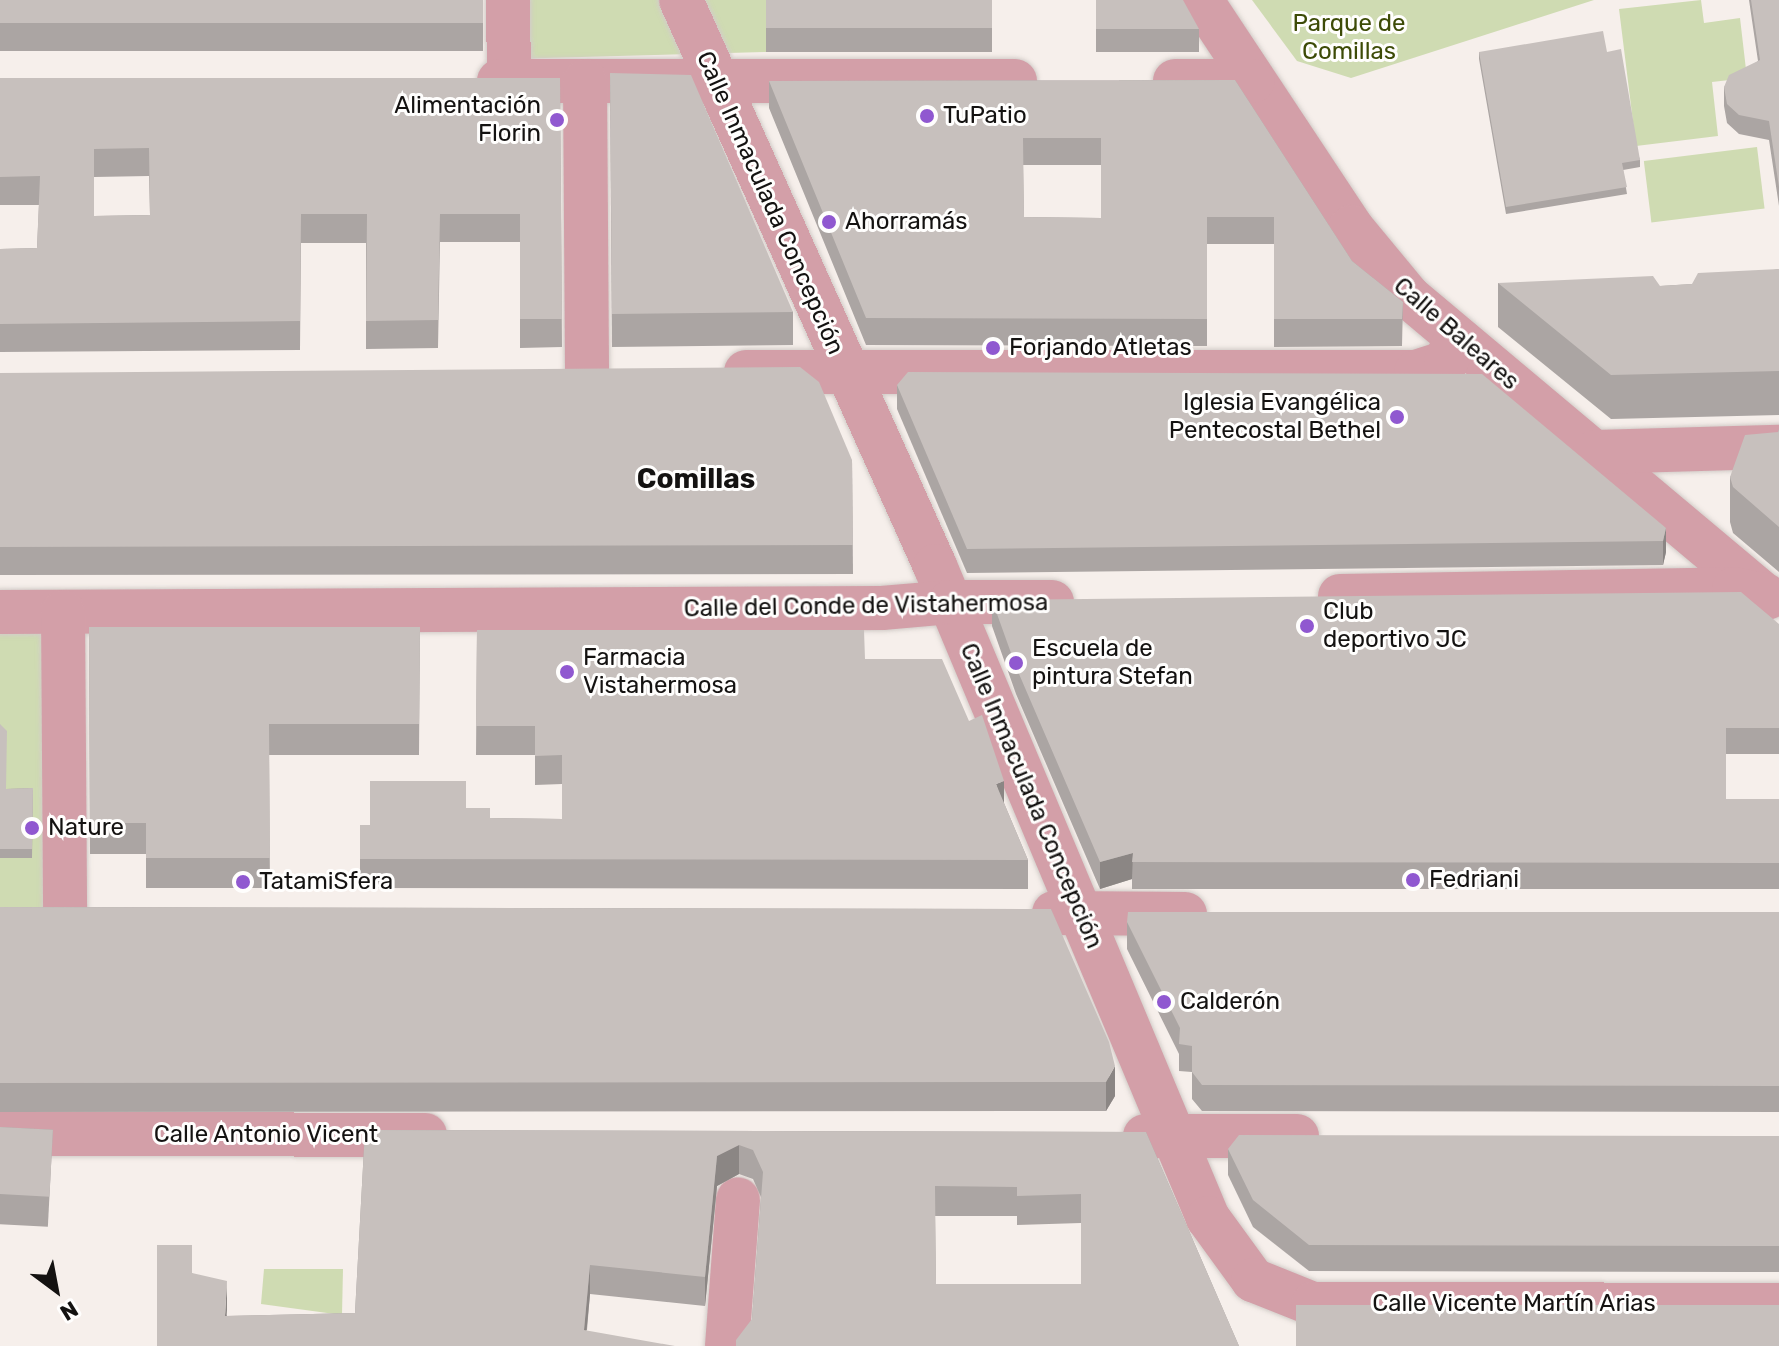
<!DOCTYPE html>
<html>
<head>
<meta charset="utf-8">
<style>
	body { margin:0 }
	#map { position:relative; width:1779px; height:1346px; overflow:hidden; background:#f6efeb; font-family:Rubik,sans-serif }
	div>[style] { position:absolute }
	.green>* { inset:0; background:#cfdbb2; transform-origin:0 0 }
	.roads { filter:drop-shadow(0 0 2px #d2ccc8) drop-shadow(0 0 2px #d2ccc8) }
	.minor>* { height:44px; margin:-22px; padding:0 22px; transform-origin:22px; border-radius:22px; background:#d39fa8 }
	.wall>* { inset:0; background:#aba5a3; transform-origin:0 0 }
	.shaded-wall>* { inset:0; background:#8b8684 }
	.building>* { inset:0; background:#c7c0bd; transform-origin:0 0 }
	.dots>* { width:22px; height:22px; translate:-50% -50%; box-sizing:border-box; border:4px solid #fffefd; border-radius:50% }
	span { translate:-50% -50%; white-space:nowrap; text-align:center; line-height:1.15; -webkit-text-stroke:6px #fffefd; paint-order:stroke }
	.park-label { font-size:24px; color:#3d4b07 }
	.poi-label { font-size:24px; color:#141211 }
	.right { translate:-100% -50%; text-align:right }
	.left { translate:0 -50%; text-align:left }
	.street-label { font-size:24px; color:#141211 }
	.quarter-label { font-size:28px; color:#141211; font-weight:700 }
	.north { position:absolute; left:16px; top:1250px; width:80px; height:80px; -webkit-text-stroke:6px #fffefd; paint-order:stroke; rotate:148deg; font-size:22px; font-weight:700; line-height:32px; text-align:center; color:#141211 }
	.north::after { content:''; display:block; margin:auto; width:28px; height:36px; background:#141211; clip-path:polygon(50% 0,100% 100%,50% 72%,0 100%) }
</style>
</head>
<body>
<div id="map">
	<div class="green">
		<i style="clip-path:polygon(493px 0,766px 0,766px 52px,509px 59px)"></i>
		<i style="clip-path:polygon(1252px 0,1594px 0,1351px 78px,1297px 61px)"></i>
		<i style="clip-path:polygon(1701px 0,1704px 23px,1740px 18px,1747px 78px,1712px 82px,1718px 136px,1636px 146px,1619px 9px)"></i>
		<i style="left:1757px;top:147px;width:62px;height:114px;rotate:83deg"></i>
		<i style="left:0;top:612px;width:63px;height:301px"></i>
		<i style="clip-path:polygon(264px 1269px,343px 1269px,342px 1315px,261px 1304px)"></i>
	</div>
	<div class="roads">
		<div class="minor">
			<i style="left:508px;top:0;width:81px;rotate:89.3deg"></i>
			<i style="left:681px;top:0;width:620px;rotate:65.83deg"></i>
			<i style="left:935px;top:566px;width:707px;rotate:67.28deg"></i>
			<i style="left:1208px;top:1218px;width:77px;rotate:54deg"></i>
			<i style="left:1253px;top:1280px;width:65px;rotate:21.8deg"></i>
			<i style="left:1313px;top:1304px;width:466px;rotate:0.1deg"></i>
			<i style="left:1201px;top:0;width:272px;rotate:56.5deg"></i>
			<i style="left:1351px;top:227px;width:91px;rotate:50.4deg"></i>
			<i style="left:1409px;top:297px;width:468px;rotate:40deg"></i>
			<i style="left:499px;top:81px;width:516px"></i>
			<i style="left:585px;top:81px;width:292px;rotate:89.6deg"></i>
			<i style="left:1175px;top:81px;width:78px"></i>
			<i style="left:746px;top:372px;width:670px"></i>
			<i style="left:1416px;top:372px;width:32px;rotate:-18deg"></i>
			<i style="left:1446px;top:362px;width:24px;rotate:-68deg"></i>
			<i style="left:1595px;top:452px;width:184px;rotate:-1.6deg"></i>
			<i style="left:1340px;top:596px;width:394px;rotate:-1deg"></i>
			<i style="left:1734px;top:589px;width:32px;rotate:11deg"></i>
			<i style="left:0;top:612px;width:882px;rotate:-0.26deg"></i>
			<i style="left:882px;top:608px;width:68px;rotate:-5deg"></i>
			<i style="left:950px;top:602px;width:102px"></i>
			<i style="left:63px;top:612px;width:301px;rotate:89.6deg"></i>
			<i style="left:1054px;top:913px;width:131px;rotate:0.4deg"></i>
			<i style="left:0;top:1134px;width:425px;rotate:0.1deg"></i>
			<i style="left:1145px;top:1136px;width:152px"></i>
			<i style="left:727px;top:1346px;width:147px;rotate:-85.7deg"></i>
		</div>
	</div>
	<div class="wall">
		<i style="left:0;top:0;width:483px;height:51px"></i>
		<i style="left:766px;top:0;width:226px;height:52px"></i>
		<i style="clip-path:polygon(1096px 0,1199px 29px,1199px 52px,1096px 52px)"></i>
		<i style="clip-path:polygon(1749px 0,1779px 0,1779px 206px,1769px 140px,1739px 134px,1727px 123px,1724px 106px,1724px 87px,1758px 61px)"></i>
		<i style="clip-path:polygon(1479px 52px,1607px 52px,1640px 160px,1640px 167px,1623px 170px,1627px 194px,1506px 214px,1479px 59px)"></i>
		<i style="clip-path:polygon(610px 73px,793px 312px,793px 345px,612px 347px)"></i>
		<i style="clip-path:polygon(evenodd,0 78px,560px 78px,562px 347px,520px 348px,520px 242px,440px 242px,438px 348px,366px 349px,366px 243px,301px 243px,300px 350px,0 352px,0 249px,37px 248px,39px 205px,0 205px,0 78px,149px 176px,150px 215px,94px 216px,94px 177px,149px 176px)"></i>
		<i style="clip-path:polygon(evenodd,1235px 80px,1352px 261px,1403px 302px,1402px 346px,1274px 347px,1274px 244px,1207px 244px,1207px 346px,866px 345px,769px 108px,769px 81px,1235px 80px,1023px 165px,1101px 165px,1101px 218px,1024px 217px,1023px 165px)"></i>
		<i style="clip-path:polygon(1779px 269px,1779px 415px,1611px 419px,1498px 327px,1498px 283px,1660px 286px,1692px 284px)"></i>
		<i style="clip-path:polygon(0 373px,852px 460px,853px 574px,0 575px)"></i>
		<i style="clip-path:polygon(897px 385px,1666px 528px,1666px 552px,1663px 565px,967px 573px,897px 409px)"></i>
		<i style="clip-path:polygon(1779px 429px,1779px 572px,1733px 533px,1730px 522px,1730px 477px,1778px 432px)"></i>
		<i style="clip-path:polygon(992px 600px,1779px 624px,1779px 754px,1726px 754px,1726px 799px,1779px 799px,1779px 889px,1132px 889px,1132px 879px,1100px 889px,1016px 694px,992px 626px)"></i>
		<i style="clip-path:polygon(89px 627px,420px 627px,419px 755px,269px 755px,270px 888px,146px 888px,146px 854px,90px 854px)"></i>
		<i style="clip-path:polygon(477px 630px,865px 659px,1004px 803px,1028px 860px,1028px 889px,360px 888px,360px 825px,370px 825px,466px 808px,490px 818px,562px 819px,562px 784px,535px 785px,535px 755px,476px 755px)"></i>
		<i style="clip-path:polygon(0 724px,6px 789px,33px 788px,32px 858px,0 858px)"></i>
		<i style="clip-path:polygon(0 907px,1051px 909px,1115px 1096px,1106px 1111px,0 1112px)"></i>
		<i style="clip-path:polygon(1779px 913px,1779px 1112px,1202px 1111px,1192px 1099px,1192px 1072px,1179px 1071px,1179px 1054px,1127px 949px,1127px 922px)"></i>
		<i style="left:0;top:1127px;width:53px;height:97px;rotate:3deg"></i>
		<i style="clip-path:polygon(evenodd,365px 1130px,1146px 1132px,1239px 1346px,752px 1319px,761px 1197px,753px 1179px,739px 1174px,717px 1186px,705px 1306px,590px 1294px,587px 1330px,157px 1346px,192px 1273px,227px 1316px,355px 1313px,365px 1130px,935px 1216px,1017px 1216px,1017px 1225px,1081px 1223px,1081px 1284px,936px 1284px,935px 1216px)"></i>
		<i style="clip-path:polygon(1779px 1136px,1779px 1272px,1309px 1271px,1253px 1227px,1228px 1175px,1228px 1149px)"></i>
		<i style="clip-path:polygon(1296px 1305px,1779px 1346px,1303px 1346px,1296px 1331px)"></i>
	</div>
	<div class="shaded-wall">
		<i style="clip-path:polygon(1666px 528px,1666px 552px,1663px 565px,1663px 541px)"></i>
		<i style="clip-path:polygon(1004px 781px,1004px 810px,996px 784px)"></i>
		<i style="clip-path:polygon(1133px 853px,1132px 879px,1100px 889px,1100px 862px)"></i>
		<i style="clip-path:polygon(1115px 1066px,1115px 1096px,1106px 1111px,1106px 1082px)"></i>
		<i style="clip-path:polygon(739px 1145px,739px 1174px,717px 1186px,705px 1306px,705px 1277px,717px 1156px)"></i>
		<i style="clip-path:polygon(590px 1265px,590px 1294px,585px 1346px,584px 1330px)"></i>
		<i style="clip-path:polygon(227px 1281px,227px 1310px,225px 1345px,225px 1316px)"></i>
	</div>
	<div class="building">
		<i style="left:0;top:0;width:483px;height:23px"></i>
		<i style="left:766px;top:0;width:226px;height:28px"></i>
		<i style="clip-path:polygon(1096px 0,1183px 0,1199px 29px,1096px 29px)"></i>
		<i style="clip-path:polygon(1751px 0,1779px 0,1779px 187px,1769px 121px,1739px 115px,1727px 104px,1724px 87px,1729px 75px,1760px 60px)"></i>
		<i style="clip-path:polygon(1603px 31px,1607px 52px,1621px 49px,1640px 160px,1622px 163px,1627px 187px,1506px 207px,1479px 52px)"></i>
		<i style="clip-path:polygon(610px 73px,691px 75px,793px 312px,612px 314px)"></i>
		<i style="clip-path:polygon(evenodd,0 78px,560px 78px,562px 319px,520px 319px,520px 214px,440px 214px,438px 320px,366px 321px,367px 214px,301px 214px,300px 321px,0 324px,0 249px,37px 248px,40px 176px,0 177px,0 78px,149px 148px,150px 215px,94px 216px,94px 149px,149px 148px)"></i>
		<i style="clip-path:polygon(evenodd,1235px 80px,1352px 261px,1403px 302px,1402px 319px,1274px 319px,1274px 217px,1207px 217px,1207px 319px,866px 318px,769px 81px,1235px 80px,1023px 138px,1101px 138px,1101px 218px,1024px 217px,1023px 138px)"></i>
		<i style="clip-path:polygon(1779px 269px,1779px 371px,1611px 375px,1498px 283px,1653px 276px,1660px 286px,1692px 284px,1698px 273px)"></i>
		<i style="clip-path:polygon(800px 367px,819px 382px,852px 460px,853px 545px,0 547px,0 373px)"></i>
		<i style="clip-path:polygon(908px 372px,1482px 374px,1666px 528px,1663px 541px,967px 549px,897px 385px)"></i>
		<i style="clip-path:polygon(1779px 429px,1779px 527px,1733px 487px,1730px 477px,1745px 435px,1778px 432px)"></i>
		<i style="clip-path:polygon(1741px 592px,1779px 624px,1779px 728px,1726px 728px,1726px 799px,1779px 799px,1779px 863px,1132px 862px,1133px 853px,1100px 862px,1016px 667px,992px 600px)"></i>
		<i style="clip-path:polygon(89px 627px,420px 627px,419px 724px,269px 724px,270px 858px,146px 858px,146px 823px,90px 823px)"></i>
		<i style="clip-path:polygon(477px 630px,864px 630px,865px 659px,942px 659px,969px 721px,982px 715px,1004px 781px,996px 784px,1028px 860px,360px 859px,360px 825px,370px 825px,370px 781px,466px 781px,466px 808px,490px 808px,490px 818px,562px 819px,562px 755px,535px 756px,535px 726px,476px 726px)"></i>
		<i style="clip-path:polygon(0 724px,7px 731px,6px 789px,33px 788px,32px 849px,0 849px)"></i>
		<i style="clip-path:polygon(0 907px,1051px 909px,1109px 1042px,1115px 1066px,1106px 1082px,0 1083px)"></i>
		<i style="clip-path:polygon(1128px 912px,1779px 912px,1779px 1086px,1202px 1085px,1192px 1072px,1192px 1046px,1179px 1044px,1180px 1028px,1127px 922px)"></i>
		<i style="left:0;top:1127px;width:53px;height:67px;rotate:3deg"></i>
		<i style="clip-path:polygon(evenodd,365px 1130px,1146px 1132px,1239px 1346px,736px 1346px,736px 1340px,752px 1319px,763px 1172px,753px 1150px,739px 1145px,717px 1156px,705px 1277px,590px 1265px,584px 1330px,675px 1346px,157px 1346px,157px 1245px,192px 1245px,192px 1273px,227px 1281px,225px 1316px,355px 1313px,365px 1130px,935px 1186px,1017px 1187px,1017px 1196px,1081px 1194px,1081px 1284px,936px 1284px,935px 1186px)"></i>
		<i style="clip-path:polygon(1239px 1135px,1779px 1136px,1779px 1246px,1309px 1245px,1253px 1200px,1228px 1149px)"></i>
		<i style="left:1296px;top:1305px;width:483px;height:45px"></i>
	</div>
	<div class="dots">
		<i style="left:927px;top:116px;background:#9058d0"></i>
		<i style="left:557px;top:120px;background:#9058d0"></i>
		<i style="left:829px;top:222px;background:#9058d0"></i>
		<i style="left:993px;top:348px;background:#9058d0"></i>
		<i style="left:1397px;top:417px;background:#9058d0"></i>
		<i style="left:1307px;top:626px;background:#9058d0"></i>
		<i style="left:1016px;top:663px;background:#9058d0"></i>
		<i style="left:567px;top:672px;background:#9058d0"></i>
		<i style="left:32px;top:828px;background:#9058d0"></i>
		<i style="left:1413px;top:880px;background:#9058d0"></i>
		<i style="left:243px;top:882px;background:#9058d0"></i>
		<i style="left:1164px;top:1002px;background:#9058d0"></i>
	</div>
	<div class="park-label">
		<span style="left:1349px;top:38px">Parque de<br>Comillas</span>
	</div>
	<div class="poi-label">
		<span class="right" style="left:541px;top:120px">Alimentación<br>Florin</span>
		<span class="left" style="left:943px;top:116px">TuPatio</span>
		<span class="left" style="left:845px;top:222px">Ahorramás</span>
		<span class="left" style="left:1009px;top:348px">Forjando Atletas</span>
		<span class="right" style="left:1381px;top:417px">Iglesia Evangélica<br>Pentecostal Bethel</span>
		<span class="left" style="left:1323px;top:626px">Club<br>deportivo JC</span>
		<span class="left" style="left:1032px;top:663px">Escuela de<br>pintura Stefan</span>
		<span class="left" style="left:583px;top:672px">Farmacia<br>Vistahermosa</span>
		<span class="left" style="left:48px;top:828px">Nature</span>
		<span class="left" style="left:1429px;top:880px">Fedriani</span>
		<span class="left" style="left:259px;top:882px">TatamiSfera</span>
		<span class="left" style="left:1180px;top:1002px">Calderón</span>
	</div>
	<div class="street-label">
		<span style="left:770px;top:203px;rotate:66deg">Calle Inmaculada Concepción</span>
		<span style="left:1456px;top:334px;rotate:41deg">Calle Baleares</span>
		<span style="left:866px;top:606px;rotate:-1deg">Calle del Conde de Vistahermosa</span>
		<span style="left:1031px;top:796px;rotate:67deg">Calle Inmaculada Concepción</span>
		<span style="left:266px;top:1135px">Calle Antonio Vicent</span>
		<span style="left:1514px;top:1304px">Calle Vicente Martín Arias</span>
	</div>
	<div class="quarter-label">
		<span style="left:696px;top:479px">Comillas</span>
	</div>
	<div class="north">N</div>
</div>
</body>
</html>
